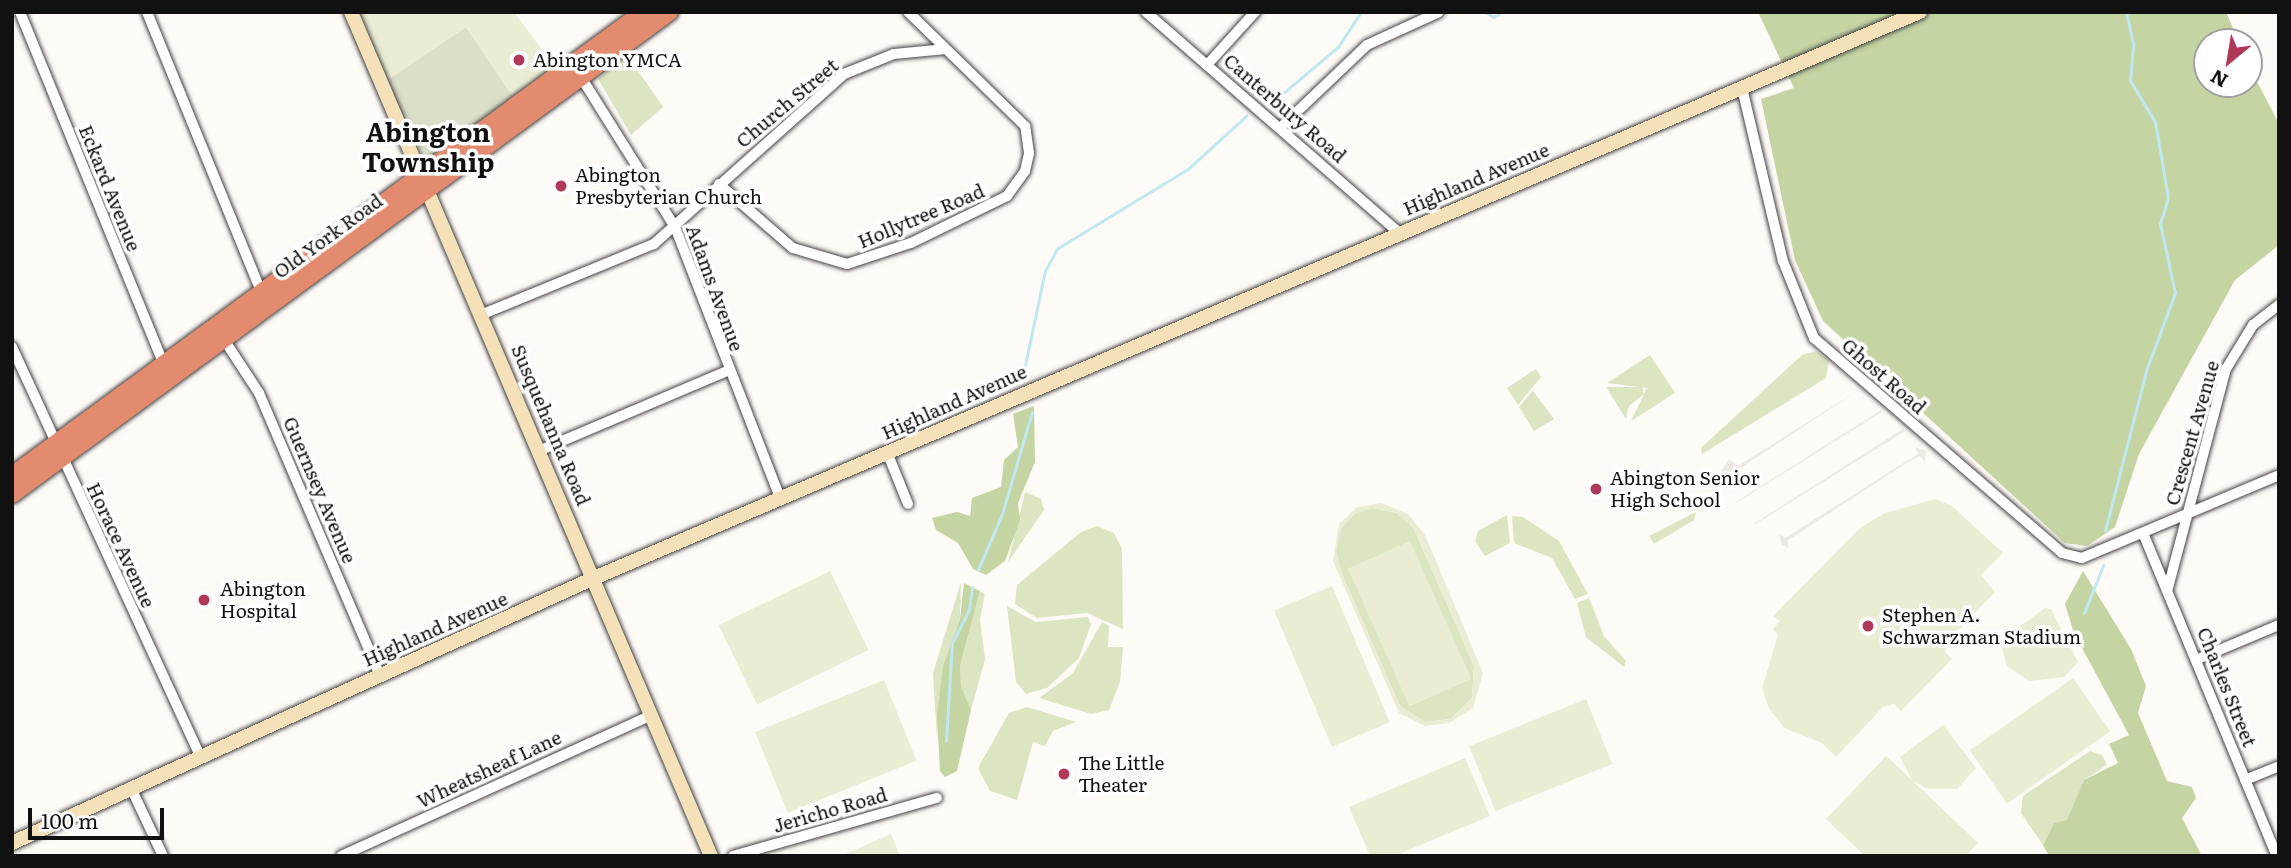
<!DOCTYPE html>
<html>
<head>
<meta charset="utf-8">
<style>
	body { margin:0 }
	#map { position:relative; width:2291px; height:868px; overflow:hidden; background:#fefaf6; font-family:Literata,serif }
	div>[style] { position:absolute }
	.green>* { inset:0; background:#dce5c2 }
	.forest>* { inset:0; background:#c4d4a3 }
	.cemetery>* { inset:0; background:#dcdfc7 }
	.pitch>* { inset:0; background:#eaedd3; transform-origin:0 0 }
	.plaza>* { inset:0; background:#efe9e3 }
	.stream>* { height:2.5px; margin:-1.25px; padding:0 1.25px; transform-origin:1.25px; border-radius:1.25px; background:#c0e8ef }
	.roads { filter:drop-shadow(0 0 2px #444) drop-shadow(0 0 2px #444) }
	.street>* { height:10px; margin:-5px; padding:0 5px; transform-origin:5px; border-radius:5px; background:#fff }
	.secondary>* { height:14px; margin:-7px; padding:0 7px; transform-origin:7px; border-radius:7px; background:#f5e1b9 }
	.highway>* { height:18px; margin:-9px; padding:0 9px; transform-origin:9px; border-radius:9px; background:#e28b6f }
	.dots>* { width:19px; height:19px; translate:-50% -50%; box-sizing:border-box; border:4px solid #fff; border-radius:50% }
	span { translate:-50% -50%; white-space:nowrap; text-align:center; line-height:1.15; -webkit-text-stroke:7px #fff; paint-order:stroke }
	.poi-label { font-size:19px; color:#111 }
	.left { translate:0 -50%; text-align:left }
	.street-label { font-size:19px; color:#111 }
	.district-label { font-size:26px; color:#111; font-weight:700 }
	.frame { position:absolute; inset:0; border:14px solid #111; pointer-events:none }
	.north { position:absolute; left:2193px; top:28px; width:70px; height:70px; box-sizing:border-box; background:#fff; border:2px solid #a0a0a0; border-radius:50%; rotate:210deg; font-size:19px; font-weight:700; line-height:28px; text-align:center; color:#111 }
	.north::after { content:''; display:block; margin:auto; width:24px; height:32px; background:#b03959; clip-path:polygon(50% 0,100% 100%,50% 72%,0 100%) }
	.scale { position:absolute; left:28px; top:808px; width:136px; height:32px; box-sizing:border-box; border:4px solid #111; border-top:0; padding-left:9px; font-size:21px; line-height:24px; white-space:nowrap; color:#111; -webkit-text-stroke:5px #fff; paint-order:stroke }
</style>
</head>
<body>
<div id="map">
	<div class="green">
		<i style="clip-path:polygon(627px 55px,663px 107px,631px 135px,598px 79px)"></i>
		<i style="clip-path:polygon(1816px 351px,1829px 360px,1826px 378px,1702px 454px,1701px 448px,1802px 355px)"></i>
		<i style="clip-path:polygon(1650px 355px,1675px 393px,1631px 421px,1647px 388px,1607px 383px)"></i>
		<i style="clip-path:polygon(1536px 369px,1541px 377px,1518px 405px,1507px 388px)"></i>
		<i style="clip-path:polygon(1539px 383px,1533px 391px,1554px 419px,1534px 431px,1519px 407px)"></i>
		<i style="clip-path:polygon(1606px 387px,1642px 387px,1644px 394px,1629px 406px,1626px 419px)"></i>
		<i style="clip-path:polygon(1025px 492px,1041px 499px,1044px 510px,1008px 562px)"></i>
		<i style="clip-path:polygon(1372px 508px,1397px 513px,1414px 529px,1474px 666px,1472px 698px,1451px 719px,1425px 722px,1400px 706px,1341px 572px,1336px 550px,1342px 526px,1356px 513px)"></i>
		<i style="clip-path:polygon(1696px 512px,1694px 520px,1654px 544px,1649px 536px)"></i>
		<i style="clip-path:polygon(1507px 515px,1510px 543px,1485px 556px,1475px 541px,1478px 531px)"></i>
		<i style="clip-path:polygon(1523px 517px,1559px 541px,1588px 594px,1575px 599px,1552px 558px,1514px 543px,1512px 516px)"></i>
		<i style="clip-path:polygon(1097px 526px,1114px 533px,1122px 549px,1123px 629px,1087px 613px,1037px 618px,1015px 604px,1017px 585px,1081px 532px)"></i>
		<i style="clip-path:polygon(961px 582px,960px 620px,943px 665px,937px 739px,933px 673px)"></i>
		<i style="clip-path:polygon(980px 591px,985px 594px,980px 619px,985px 659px,971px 710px,961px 686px,960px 666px)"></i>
		<i style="clip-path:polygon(1589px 598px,1604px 636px,1626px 661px,1624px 667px,1586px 637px,1577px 603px)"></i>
		<i style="clip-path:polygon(1007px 606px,1036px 622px,1088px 617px,1091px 624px,1079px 658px,1047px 688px,1026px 694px,1016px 682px)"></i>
		<i style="clip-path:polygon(1102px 622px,1109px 626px,1108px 647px,1123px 647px,1120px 682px,1109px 710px,1091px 714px,1039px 698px,1073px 673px)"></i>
		<i style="clip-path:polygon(1027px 707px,1076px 722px,1053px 731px,1045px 746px,1033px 742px,1017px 800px,990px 791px,978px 768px,1009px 713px)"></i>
		<i style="clip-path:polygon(2090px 751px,2102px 755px,2107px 765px,2084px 780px,2067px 821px,2054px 823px,2043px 845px,2021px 813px,2023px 796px)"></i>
	</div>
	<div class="forest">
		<i style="clip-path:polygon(1758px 12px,2226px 12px,2239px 42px,2207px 42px,2207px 84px,2249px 84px,2249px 66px,2279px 124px,2279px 245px,2235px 280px,2139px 454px,2115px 527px,2087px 546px,2065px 543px,1823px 321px,1795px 260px,1761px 99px,1794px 88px)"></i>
		<i style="clip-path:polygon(1034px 406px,1035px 462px,1018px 503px,1020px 520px,1005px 561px,986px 575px,973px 569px,958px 543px,936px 530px,932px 518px,957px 512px,970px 516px,972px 498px,1001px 487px,1004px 460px,1018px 447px,1013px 414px)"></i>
		<i style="clip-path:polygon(2083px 571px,2131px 649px,2146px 686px,2138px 713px,2167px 781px,2192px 787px,2196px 798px,2182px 818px,2202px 856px,2049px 856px,2043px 845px,2054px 823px,2067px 820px,2084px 780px,2118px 763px,2109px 744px,2129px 735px,2074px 633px,2065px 604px)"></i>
		<i style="clip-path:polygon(964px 583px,980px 591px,960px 666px,961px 686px,971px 710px,957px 771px,945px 777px,940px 771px,937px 716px,943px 665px,960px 620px)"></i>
	</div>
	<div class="cemetery">
		<i style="clip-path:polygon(466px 27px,513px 97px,425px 161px,387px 80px)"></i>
	</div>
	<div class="pitch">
		<i style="clip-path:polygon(359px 12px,514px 12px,555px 67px,513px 97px,466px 27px,387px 80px)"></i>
		<i style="clip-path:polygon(1935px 499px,1952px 506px,2003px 553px,1981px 575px,1995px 592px,1948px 641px,1945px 652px,1952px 659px,1901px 711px,1894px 704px,1883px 707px,1836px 757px,1822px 743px,1784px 728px,1769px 708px,1762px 688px,1778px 635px,1773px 629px,1780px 621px,1773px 616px,1860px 528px,1883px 514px)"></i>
		<i style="clip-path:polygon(evenodd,1382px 503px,1408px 514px,1425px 535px,1483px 673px,1473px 708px,1449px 723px,1425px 726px,1399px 713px,1333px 561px,1339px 524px,1357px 507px,1382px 503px,1372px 508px,1397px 513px,1414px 529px,1474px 666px,1472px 698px,1451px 719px,1425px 722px,1400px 706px,1341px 572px,1336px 550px,1342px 527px,1356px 513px,1372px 508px)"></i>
		<i style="left:1410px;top:541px;width:151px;height:68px;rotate:66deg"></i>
		<i style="left:830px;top:571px;width:88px;height:124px;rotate:64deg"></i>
		<i style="left:1332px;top:586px;width:148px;height:63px;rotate:67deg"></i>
		<i style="clip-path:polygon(2045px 608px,2051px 609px,2078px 662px,2064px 677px,2029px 681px,2007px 666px,2000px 641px)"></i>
		<i style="left:2073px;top:678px;width:65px;height:126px;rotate:55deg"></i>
		<i style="left:884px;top:680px;width:87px;height:139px;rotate:68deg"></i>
		<i style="left:1586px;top:699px;width:70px;height:126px;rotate:68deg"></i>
		<i style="clip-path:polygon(1943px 725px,1976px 768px,1957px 789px,1928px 789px,1914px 782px,1978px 843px,1966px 856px,1865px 856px,1826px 819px,1886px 756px,1912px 780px,1900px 757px)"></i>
		<i style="clip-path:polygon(1465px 758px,1490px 816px,1394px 856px,1370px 856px,1349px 807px)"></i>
		<i style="clip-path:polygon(891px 834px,900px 856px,841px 856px)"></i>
	</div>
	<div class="plaza">
		<i style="clip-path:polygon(1862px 388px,1716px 484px,1714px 483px,1729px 459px,1738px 466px)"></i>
		<i style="clip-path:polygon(1881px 410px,1882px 412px,1736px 503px,1736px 502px)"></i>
		<i style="clip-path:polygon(1903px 429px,1905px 431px,1754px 525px,1755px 523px)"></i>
		<i style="clip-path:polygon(1915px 447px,1926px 451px,1925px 462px,1920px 456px,1908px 462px,1787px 541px,1789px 548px,1781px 544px,1779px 533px,1785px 538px,1918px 454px)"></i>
	</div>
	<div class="stream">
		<i style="left:1485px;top:12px;width:10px;rotate:29deg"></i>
		<i style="left:1494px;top:17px;width:9px;rotate:-36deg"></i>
		<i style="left:1274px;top:101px;width:84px;rotate:-40.2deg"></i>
		<i style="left:1338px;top:47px;width:42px;rotate:-56.7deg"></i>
		<i style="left:1023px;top:375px;width:106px;rotate:-78.1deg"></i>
		<i style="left:1045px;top:271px;width:26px;rotate:-61deg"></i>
		<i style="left:1058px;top:248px;width:152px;rotate:-31.3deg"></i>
		<i style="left:1188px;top:169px;width:79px;rotate:-42.4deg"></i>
		<i style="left:2105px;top:531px;width:165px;rotate:-75.6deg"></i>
		<i style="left:2146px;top:371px;width:83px;rotate:-69.6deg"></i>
		<i style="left:2175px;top:293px;width:71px;rotate:-102.3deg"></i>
		<i style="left:2160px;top:224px;width:27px;rotate:-73deg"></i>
		<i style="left:2168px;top:198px;width:77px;rotate:-99.7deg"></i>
		<i style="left:2155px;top:122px;width:48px;rotate:-121.4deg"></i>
		<i style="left:2130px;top:81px;width:38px;rotate:-85deg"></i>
		<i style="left:2133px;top:43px;width:32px;rotate:-103deg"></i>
		<i style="left:978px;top:570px;width:61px;rotate:-66.8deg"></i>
		<i style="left:1002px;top:514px;width:106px;rotate:-73.6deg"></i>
		<i style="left:2084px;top:613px;width:51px;rotate:-68deg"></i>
		<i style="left:946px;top:741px;width:98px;rotate:-86.5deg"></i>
		<i style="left:952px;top:643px;width:38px;rotate:-63deg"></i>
		<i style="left:969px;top:609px;width:22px;rotate:-82deg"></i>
	</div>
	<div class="roads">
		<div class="street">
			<i style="left:20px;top:12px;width:384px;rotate:67.8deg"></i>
			<i style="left:147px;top:12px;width:302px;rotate:67.8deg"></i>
			<i style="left:1146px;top:12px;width:336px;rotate:41.1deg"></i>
			<i style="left:1207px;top:65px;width:72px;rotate:-47.8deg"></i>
			<i style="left:579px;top:74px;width:181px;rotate:57.9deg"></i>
			<i style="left:675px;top:227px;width:291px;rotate:68.8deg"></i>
			<i style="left:1742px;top:88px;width:178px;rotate:76.7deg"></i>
			<i style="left:1783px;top:261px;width:83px;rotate:68.1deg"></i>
			<i style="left:1814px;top:338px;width:328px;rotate:40.9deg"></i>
			<i style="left:2062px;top:553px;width:21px;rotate:14deg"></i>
			<i style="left:2082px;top:558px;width:214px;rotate:-22.8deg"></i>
			<i style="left:1281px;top:127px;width:119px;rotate:-43.6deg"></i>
			<i style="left:1367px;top:45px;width:79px;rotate:-24.6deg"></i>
			<i style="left:719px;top:184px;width:98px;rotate:40.9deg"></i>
			<i style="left:793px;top:248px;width:56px;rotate:16.5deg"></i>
			<i style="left:847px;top:264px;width:67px;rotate:-18.2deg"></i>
			<i style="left:911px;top:243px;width:107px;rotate:-26.1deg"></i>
			<i style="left:1007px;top:196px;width:31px;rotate:-54deg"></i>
			<i style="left:1025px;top:171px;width:18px;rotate:-77deg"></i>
			<i style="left:1029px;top:153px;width:27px;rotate:-98deg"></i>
			<i style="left:1025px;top:126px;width:163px;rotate:-135.7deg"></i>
			<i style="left:483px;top:314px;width:185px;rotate:-22.3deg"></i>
			<i style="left:654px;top:244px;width:255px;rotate:-41.8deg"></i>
			<i style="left:844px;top:74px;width:54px;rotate:-21.8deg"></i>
			<i style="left:894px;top:54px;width:52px;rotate:-5.5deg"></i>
			<i style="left:223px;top:338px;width:66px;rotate:56.8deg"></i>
			<i style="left:259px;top:393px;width:307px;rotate:66.8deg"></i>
			<i style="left:12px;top:347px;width:451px;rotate:65.3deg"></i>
			<i style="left:541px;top:450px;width:202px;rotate:-23deg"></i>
			<i style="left:887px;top:452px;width:56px;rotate:68deg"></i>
			<i style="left:2143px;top:533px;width:350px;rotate:67.5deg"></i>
			<i style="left:2168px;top:588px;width:227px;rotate:-75.2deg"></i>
			<i style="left:2226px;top:369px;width:52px;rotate:-58.5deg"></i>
			<i style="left:2253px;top:325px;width:33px;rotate:-38deg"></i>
			<i style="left:2198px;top:659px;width:88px;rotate:-22.8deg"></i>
			<i style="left:2245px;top:780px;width:37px;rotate:-22deg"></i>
			<i style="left:131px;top:788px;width:75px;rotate:64.8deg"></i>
			<i style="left:341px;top:856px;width:341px;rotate:-24.4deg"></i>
			<i style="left:733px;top:856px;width:212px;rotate:-15.9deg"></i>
		</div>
		<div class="secondary">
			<i style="left:351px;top:12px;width:918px;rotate:66.9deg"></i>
			<i style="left:12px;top:843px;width:639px;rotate:-24.48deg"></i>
			<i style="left:594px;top:578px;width:1442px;rotate:-23.12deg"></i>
		</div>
		<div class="highway">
			<i style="left:12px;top:476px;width:784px;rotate:-36.29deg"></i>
			<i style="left:12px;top:494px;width:815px;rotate:-36.27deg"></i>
		</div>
	</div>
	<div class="dots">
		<i style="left:519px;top:60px;background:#b03959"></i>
		<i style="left:561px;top:186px;background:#b03959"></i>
		<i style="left:1596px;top:489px;background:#b03959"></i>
		<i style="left:204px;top:600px;background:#b03959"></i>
		<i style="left:1868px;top:626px;background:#b03959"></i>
		<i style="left:1064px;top:774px;background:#b03959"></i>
	</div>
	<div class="poi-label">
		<span class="left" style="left:533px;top:60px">Abington YMCA</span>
		<span class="left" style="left:575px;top:186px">Abington<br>Presbyterian Church</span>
		<span class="left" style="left:1610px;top:489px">Abington Senior<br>High School</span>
		<span class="left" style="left:220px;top:600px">Abington<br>Hospital</span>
		<span class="left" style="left:1882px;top:626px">Stephen A.<br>Schwarzman Stadium</span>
		<span class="left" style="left:1078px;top:774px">The Little<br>Theater</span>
	</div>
	<div class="street-label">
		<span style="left:787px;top:103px;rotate:-40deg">Church Street</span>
		<span style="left:1285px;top:108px;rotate:41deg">Canterbury Road</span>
		<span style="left:1476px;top:179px;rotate:-23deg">Highland Avenue</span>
		<span style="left:110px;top:188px;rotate:68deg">Eckard Avenue</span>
		<span style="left:921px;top:216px;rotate:-23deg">Hollytree Road</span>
		<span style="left:328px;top:236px;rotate:-36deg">Old York Road</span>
		<span style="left:715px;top:288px;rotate:70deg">Adams Avenue</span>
		<span style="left:1884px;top:376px;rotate:41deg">Ghost Road</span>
		<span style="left:954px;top:402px;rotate:-24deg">Highland Avenue</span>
		<span style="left:551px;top:425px;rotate:67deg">Susquehanna Road</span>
		<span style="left:2192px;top:433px;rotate:-74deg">Crescent Avenue</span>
		<span style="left:320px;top:490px;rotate:67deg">Guernsey Avenue</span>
		<span style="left:121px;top:545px;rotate:65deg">Horace Avenue</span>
		<span style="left:435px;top:629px;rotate:-24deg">Highland Avenue</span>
		<span style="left:2227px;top:687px;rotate:68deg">Charles Street</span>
		<span style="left:489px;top:769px;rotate:-25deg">Wheatsheaf Lane</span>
		<span style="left:830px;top:810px;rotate:-16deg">Jericho Road</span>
	</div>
	<div class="district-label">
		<span style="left:428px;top:146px">Abington<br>Township</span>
	</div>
	<div class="frame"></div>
	<div class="north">N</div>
	<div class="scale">100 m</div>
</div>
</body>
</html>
